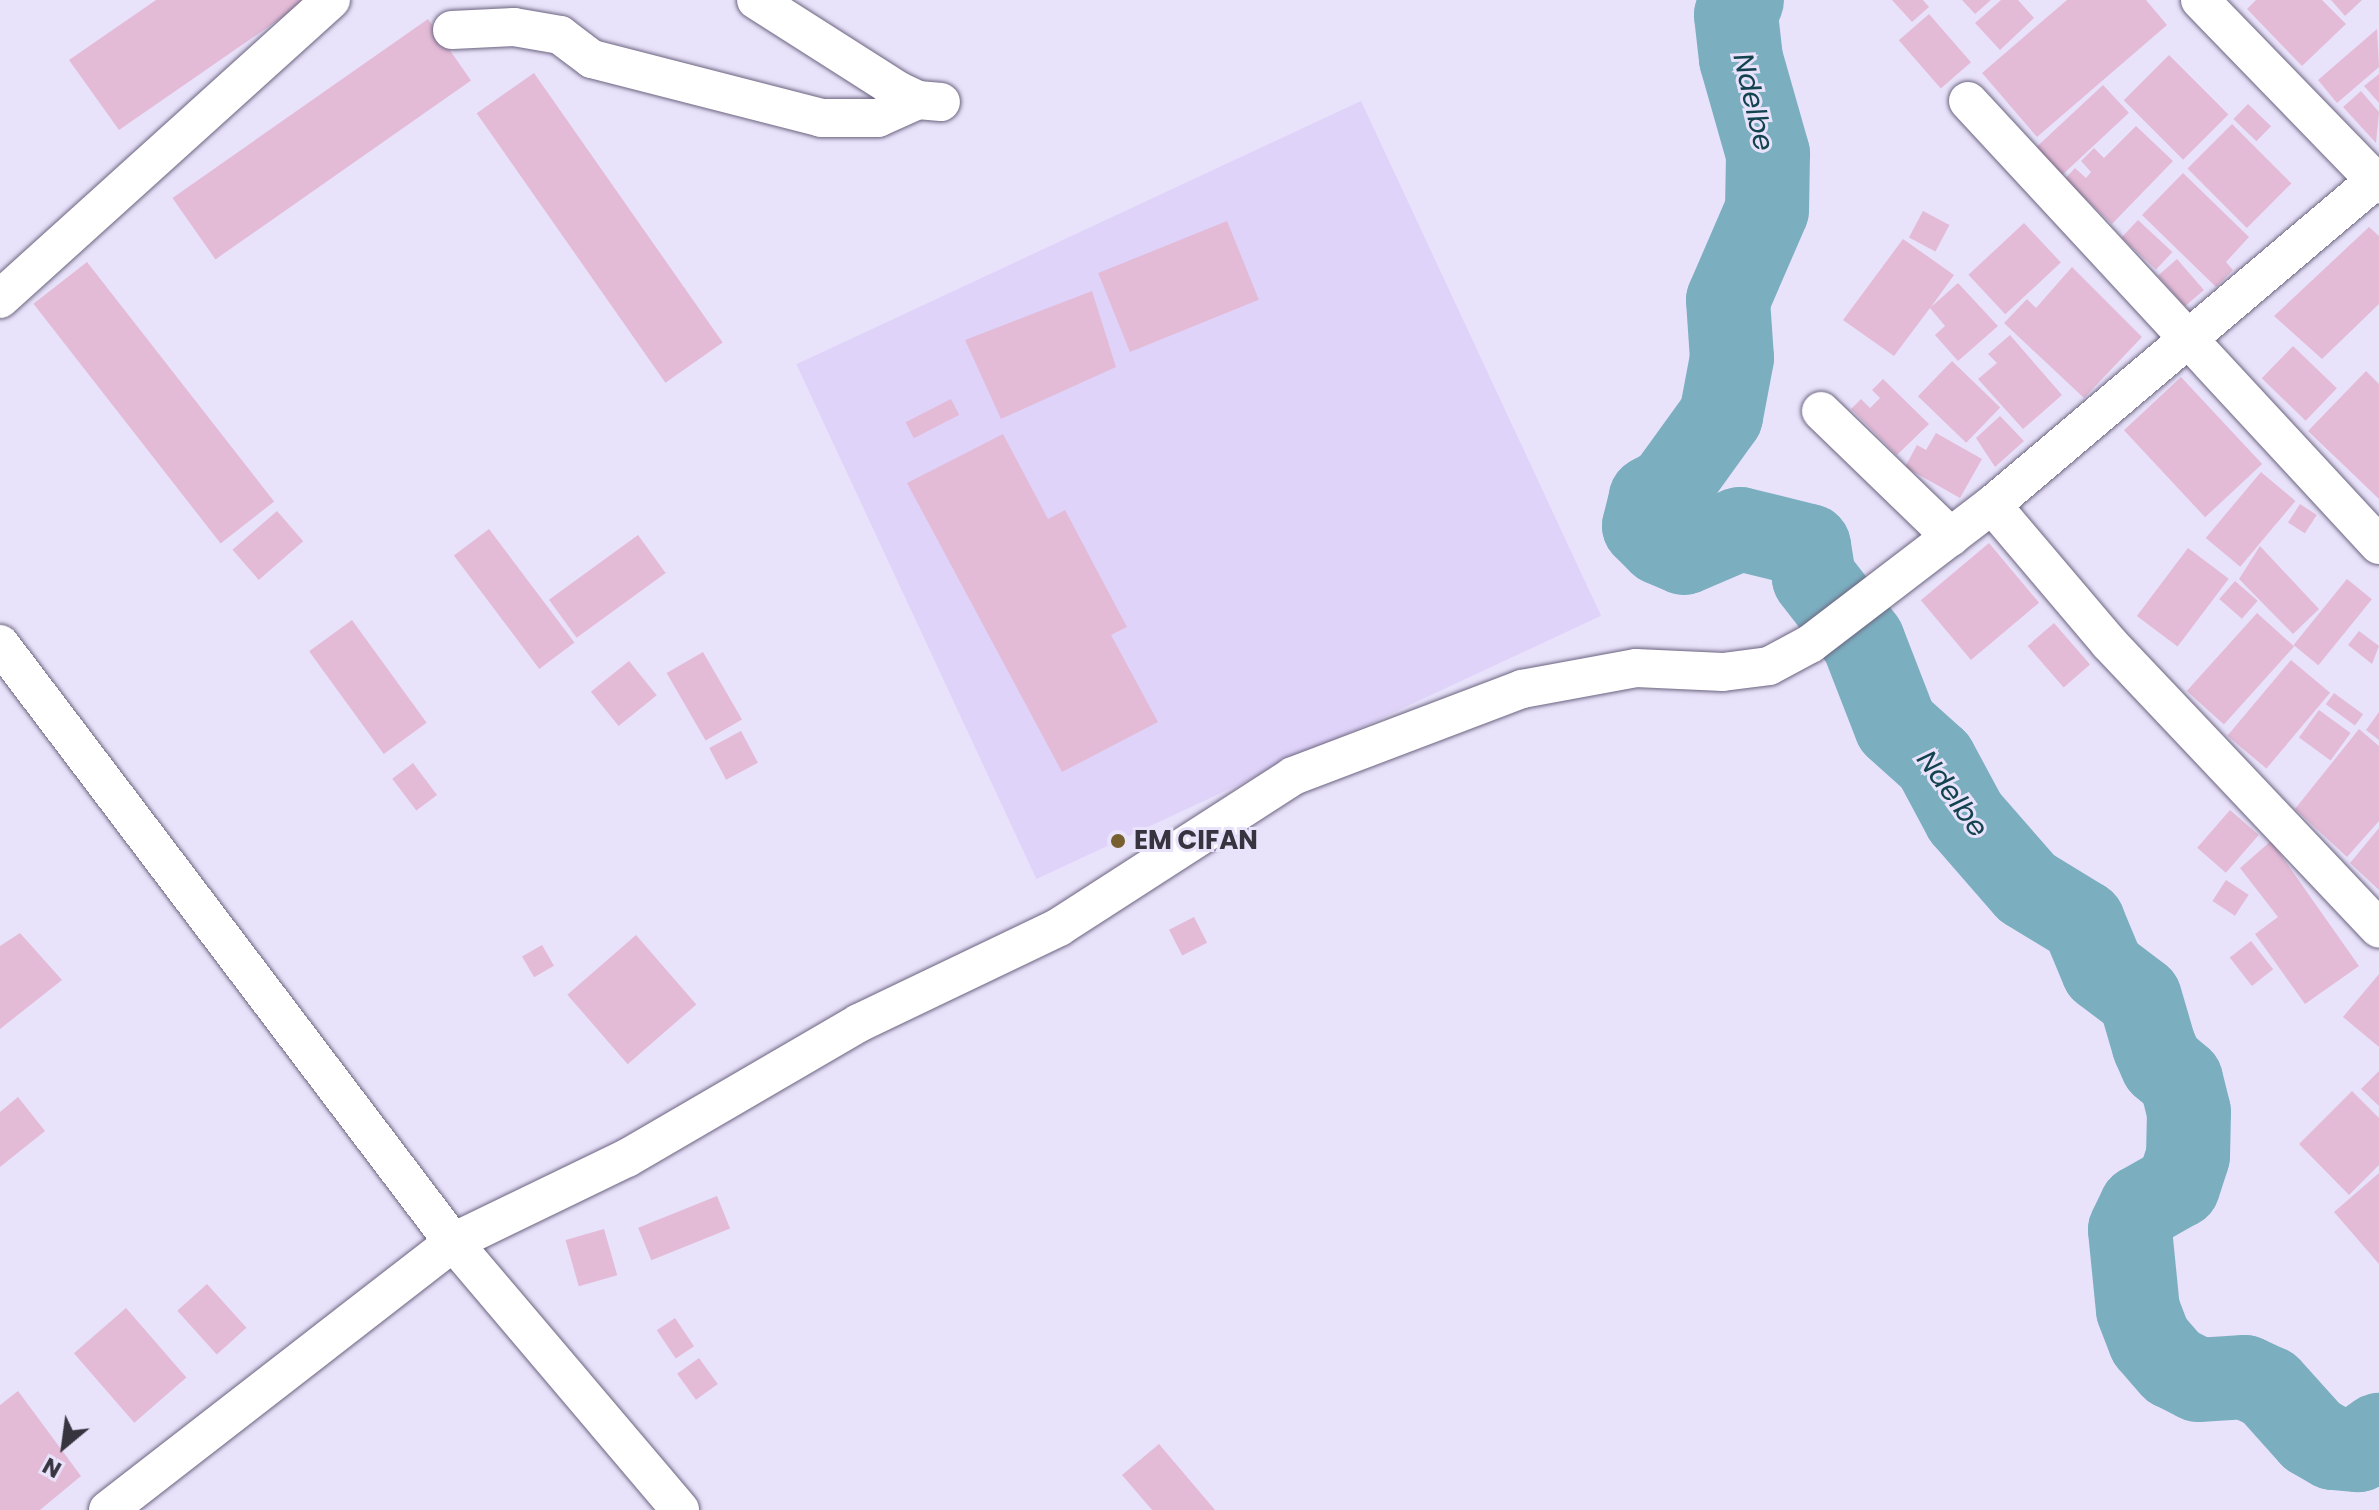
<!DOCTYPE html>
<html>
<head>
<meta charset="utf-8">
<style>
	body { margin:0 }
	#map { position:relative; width:2379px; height:1510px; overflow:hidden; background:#e9e2fb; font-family:Poppins,sans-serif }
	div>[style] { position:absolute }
	.built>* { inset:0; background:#dfd3fa; transform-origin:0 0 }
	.river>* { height:84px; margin:-42px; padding:0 42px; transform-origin:42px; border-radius:42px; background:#7bafc0 }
	.building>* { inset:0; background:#e4bbd7; transform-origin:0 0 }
	.roads { filter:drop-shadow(0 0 2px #6c647f) drop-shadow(0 0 2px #6c647f) }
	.street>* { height:38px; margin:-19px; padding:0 19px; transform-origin:19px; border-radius:19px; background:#fff }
	.dots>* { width:22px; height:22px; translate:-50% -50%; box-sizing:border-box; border:4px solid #e9e2fb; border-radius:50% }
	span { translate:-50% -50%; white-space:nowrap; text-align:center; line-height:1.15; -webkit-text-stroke:6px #e9e2fb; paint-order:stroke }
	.poi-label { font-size:26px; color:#373440; font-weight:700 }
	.left { translate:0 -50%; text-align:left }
	.water-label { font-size:28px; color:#144350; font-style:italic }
	.north { position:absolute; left:24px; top:1406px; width:80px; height:80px; -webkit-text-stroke:6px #e9e2fb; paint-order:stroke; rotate:209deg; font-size:22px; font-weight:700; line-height:32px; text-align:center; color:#373440 }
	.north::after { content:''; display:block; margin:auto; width:28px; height:36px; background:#373440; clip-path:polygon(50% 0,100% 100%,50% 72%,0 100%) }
</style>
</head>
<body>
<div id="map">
	<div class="built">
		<i style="left:1361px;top:101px;width:568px;height:623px;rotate:65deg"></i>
	</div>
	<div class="river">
		<i style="left:1742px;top:0;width:16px;rotate:112deg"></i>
		<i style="left:1736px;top:15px;width:44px;rotate:83.5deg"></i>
		<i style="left:1741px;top:59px;width:99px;rotate:74.1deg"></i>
		<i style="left:1768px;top:154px;width:56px;rotate:91deg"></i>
		<i style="left:1767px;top:210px;width:98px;rotate:113.4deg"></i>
		<i style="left:1728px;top:300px;width:58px;rotate:86.1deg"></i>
		<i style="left:1732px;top:358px;width:59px;rotate:100.7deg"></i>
		<i style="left:1721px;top:416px;width:89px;rotate:125.8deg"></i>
		<i style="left:1669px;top:488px;width:21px;rotate:151deg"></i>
		<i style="left:1651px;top:498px;width:29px;rotate:104deg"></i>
		<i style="left:1644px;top:526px;width:24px;rotate:45deg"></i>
		<i style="left:1661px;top:543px;width:25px;rotate:23deg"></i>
		<i style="left:1684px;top:553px;width:61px;rotate:-23.2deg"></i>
		<i style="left:1740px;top:529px;width:71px;rotate:13.8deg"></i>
		<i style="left:1809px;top:546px;width:32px;rotate:81deg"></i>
		<i style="left:1814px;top:578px;width:80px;rotate:52.1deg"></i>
		<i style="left:1863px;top:641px;width:91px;rotate:68.8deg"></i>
		<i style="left:1896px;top:726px;width:52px;rotate:41.9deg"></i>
		<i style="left:1935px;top:761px;width:64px;rotate:61.8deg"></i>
		<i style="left:1965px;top:817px;width:94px;rotate:48.9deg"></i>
		<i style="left:2027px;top:888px;width:66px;rotate:31.3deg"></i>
		<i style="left:2083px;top:922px;width:52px;rotate:67.4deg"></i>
		<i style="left:2103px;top:970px;width:46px;rotate:37.1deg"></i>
		<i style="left:2140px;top:998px;width:50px;rotate:73.7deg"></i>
		<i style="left:2154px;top:1046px;width:20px;rotate:66deg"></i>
		<i style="left:2162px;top:1064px;width:25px;rotate:40deg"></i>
		<i style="left:2181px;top:1080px;width:33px;rotate:76deg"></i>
		<i style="left:2189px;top:1112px;width:44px;rotate:91.3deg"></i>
		<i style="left:2188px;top:1156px;width:32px;rotate:108deg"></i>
		<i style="left:2178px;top:1186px;width:43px;rotate:150.4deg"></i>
		<i style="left:2141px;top:1207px;width:25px;rotate:116deg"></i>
		<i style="left:2130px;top:1230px;width:80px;rotate:84.3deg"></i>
		<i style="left:2138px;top:1310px;width:33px;rotate:69deg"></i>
		<i style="left:2150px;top:1341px;width:35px;rotate:49deg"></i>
		<i style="left:2173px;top:1367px;width:28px;rotate:27deg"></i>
		<i style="left:2198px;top:1380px;width:47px;rotate:-3.7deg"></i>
		<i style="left:2245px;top:1377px;width:26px;rotate:25deg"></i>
		<i style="left:2269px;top:1388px;width:64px;rotate:48.1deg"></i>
		<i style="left:2312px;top:1436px;width:24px;rotate:30deg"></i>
		<i style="left:2333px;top:1448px;width:25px;rotate:5deg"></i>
		<i style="left:2358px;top:1450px;width:26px;rotate:-36deg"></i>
	</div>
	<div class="building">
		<i style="clip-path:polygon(156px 0,307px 0,119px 130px,69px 60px)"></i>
		<i style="clip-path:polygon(1892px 0,1923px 0,1929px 7px,1912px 22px)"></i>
		<i style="clip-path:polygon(1962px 0,1991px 0,1975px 14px)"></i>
		<i style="clip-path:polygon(2001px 0,2018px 0,2034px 18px,2000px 50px,1975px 23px)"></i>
		<i style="clip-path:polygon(2067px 0,2146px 0,2167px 25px,2037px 137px,1982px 73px)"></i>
		<i style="clip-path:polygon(2256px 0,2322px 0,2346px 24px,2302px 66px,2247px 9px)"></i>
		<i style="clip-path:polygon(2331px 0,2362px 0,2345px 16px)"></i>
		<i style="left:1929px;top:14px;width:64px;height:40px;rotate:49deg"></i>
		<i style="left:428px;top:19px;width:75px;height:312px;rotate:55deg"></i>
		<i style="clip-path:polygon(2377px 29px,2379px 67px,2337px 103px,2318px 80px)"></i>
		<i style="left:2169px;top:55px;width:84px;height:64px;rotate:45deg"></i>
		<i style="left:534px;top:73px;width:329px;height:70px;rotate:55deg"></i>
		<i style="clip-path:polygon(2379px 74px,2379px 103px,2364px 86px)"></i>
		<i style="left:2103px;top:85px;width:38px;height:92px;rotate:47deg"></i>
		<i style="clip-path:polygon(2361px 91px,2379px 112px,2376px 143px,2343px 107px)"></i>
		<i style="left:2248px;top:104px;width:32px;height:21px;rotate:44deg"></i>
		<i style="left:2232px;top:124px;width:84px;height:63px;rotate:45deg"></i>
		<i style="clip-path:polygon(2136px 126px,2173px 161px,2112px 224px,2065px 179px,2075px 168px,2086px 178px,2091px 172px,2081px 161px,2094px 148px,2104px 158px)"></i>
		<i style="clip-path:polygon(2183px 173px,2249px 237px,2226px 262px,2233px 270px,2216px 287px,2142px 215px)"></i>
		<i style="left:1923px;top:211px;width:30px;height:30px;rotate:28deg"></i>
		<i style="left:2138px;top:220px;width:47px;height:24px;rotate:43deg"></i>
		<i style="left:1227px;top:221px;width:85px;height:139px;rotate:68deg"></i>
		<i style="left:2024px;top:223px;width:54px;height:76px;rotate:47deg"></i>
		<i style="clip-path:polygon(2369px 227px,2379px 236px,2379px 304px,2322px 359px,2274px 316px)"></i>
		<i style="clip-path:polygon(1903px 239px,1954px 275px,1931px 307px,1958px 283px,1998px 326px,1958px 361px,1935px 335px,1945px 326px,1930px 308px,1894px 356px,1843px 320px)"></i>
		<i style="left:2177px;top:259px;width:41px;height:25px;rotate:49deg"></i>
		<i style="left:87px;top:262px;width:304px;height:68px;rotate:52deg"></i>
		<i style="clip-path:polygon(2072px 267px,2142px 337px,2084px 398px,2004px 323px,2027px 299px,2036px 308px)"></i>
		<i style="clip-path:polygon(1092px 291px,1116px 367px,1001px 419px,965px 340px)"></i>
		<i style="clip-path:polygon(2010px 335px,2062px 395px,2023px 429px,1978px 379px,1997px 363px,1988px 354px)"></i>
		<i style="left:2293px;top:346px;width:61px;height:45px;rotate:44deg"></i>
		<i style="left:1952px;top:361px;width:67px;height:49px;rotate:44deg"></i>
		<i style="clip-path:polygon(2366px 371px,2379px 384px,2379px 499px,2308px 431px)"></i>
		<i style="left:2181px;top:377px;width:119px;height:78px;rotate:47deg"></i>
		<i style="clip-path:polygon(1883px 379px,1929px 424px,1897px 455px,1851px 409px,1861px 399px,1870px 408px,1880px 398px,1872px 390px)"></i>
		<i style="left:951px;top:399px;width:18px;height:51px;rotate:63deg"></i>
		<i style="clip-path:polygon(2000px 416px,2024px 441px,1995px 467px,1976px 438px)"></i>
		<i style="clip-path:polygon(1936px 433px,1982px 459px,1960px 498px,1905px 467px,1917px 445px,1926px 450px)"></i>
		<i style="clip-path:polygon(1003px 434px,1048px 519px,1065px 510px,1127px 627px,1111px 635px,1158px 722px,1062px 772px,907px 483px)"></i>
		<i style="left:2261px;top:472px;width:45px;height:86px;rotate:40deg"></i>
		<i style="left:2300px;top:504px;width:20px;height:22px;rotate:33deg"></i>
		<i style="left:277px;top:511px;width:40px;height:59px;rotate:49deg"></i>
		<i style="left:489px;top:529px;width:142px;height:44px;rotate:53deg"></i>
		<i style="left:638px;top:535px;width:47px;height:110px;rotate:54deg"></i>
		<i style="left:1989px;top:543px;width:78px;height:89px;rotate:50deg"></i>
		<i style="clip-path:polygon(2260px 546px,2319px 609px,2293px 634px,2239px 579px)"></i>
		<i style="left:2188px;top:548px;width:51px;height:85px;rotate:37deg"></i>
		<i style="left:2347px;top:579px;width:32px;height:85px;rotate:39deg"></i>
		<i style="left:2235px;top:581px;width:30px;height:24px;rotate:41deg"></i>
		<i style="left:2257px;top:613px;width:50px;height:105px;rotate:42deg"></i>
		<i style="left:352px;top:620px;width:127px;height:53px;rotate:54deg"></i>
		<i style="left:2054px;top:623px;width:55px;height:35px;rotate:49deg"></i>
		<i style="clip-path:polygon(2359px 631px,2379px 646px,2372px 664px,2348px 645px)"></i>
		<i style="left:703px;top:652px;width:78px;height:42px;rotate:60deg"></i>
		<i style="left:2291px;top:660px;width:51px;height:99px;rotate:40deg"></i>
		<i style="left:629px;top:661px;width:44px;height:49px;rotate:51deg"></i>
		<i style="left:2334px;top:693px;width:36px;height:14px;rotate:36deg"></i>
		<i style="left:2319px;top:710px;width:39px;height:34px;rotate:36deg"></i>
		<i style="clip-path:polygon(2379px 712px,2379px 740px,2366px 730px)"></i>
		<i style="clip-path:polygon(2359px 729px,2379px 746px,2379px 821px,2347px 857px,2295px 809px)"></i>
		<i style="left:741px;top:731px;width:36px;height:36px;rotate:62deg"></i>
		<i style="left:413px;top:763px;width:40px;height:26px;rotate:53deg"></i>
		<i style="left:2230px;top:810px;width:38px;height:50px;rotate:41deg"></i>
		<i style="clip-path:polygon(2379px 828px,2379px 890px,2350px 863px)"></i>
		<i style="clip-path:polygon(2271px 841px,2359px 966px,2305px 1004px,2255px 934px,2278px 917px,2240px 868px)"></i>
		<i style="left:2226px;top:880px;width:27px;height:25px;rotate:33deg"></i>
		<i style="left:1194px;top:917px;width:29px;height:28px;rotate:63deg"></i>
		<i style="clip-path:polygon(20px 933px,62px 980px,0 1029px,0 946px)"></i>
		<i style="left:636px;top:935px;width:92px;height:91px;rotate:49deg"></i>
		<i style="left:2251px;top:941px;width:36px;height:27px;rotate:52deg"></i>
		<i style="left:542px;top:945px;width:24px;height:23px;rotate:60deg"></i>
		<i style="clip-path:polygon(2379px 974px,2379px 1047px,2343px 1017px)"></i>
		<i style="clip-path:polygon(2379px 1071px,2379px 1106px,2361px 1089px)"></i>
		<i style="clip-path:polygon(2352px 1091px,2379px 1118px,2379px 1165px,2349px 1195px,2299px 1144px)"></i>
		<i style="clip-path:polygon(18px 1097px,45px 1131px,0 1167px,0 1112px)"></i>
		<i style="clip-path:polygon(2379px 1173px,2379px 1264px,2334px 1212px)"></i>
		<i style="left:717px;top:1196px;width:35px;height:85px;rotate:68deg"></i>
		<i style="left:604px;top:1229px;width:48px;height:40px;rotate:74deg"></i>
		<i style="left:207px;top:1284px;width:59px;height:40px;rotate:48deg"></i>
		<i style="left:126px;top:1308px;width:92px;height:69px;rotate:49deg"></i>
		<i style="left:675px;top:1318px;width:34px;height:22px;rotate:56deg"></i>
		<i style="left:699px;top:1358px;width:32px;height:27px;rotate:54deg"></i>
		<i style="clip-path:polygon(18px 1391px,81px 1476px,40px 1510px,0 1510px,0 1405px)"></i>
		<i style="clip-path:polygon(1159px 1444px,1215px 1510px,1152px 1510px,1122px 1475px)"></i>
	</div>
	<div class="roads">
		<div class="street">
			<i style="left:756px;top:0;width:169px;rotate:32.5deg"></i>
			<i style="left:899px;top:91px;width:21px;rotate:25deg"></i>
			<i style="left:918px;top:100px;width:23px;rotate:5deg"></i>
			<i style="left:2200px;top:0;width:257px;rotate:45.9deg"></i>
			<i style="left:452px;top:30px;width:62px;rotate:-2.8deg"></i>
			<i style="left:514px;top:27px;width:47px;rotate:9.9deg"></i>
			<i style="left:560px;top:35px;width:40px;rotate:37deg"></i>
			<i style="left:592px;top:59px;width:236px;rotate:14.4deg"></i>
			<i style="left:821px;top:118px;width:57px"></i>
			<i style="left:878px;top:118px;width:44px;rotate:-24.2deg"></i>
			<i style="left:1968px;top:101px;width:605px;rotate:47.21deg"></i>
			<i style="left:0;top:299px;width:446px;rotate:-42.1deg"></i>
			<i style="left:1821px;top:411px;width:181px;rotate:44.1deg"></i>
			<i style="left:1992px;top:505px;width:181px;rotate:49.7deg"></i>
			<i style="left:2109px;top:643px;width:393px;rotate:46.6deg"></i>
			<i style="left:0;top:644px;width:750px;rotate:52.86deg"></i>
			<i style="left:453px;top:1242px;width:351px;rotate:49.7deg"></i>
			<i style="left:108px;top:1510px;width:437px;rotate:-37.8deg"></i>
			<i style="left:453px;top:1242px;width:193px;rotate:-25.8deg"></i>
			<i style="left:627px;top:1158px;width:268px;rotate:-30.2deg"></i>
			<i style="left:859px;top:1023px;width:222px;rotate:-25.6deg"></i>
			<i style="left:1059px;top:927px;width:278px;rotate:-32.8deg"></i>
			<i style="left:1293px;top:776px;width:245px;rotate:-20.8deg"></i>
			<i style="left:1522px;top:689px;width:116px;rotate:-10.4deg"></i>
			<i style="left:1636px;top:668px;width:87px;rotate:2.6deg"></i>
			<i style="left:1723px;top:672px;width:46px;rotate:-7.4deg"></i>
			<i style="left:1769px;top:666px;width:47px;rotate:-28.2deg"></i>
			<i style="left:1810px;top:644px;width:229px;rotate:-37.4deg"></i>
			<i style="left:1992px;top:505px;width:507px;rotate:-40.28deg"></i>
		</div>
	</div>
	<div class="dots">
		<i style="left:1118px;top:841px;background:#775f30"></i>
	</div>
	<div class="poi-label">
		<span class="left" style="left:1134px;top:841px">EM CIFAN</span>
	</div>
	<div class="water-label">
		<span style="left:1753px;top:102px;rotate:77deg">Ndelbe</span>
		<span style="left:1952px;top:794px;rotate:54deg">Ndelbe</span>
	</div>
	<div class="north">N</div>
</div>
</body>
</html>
